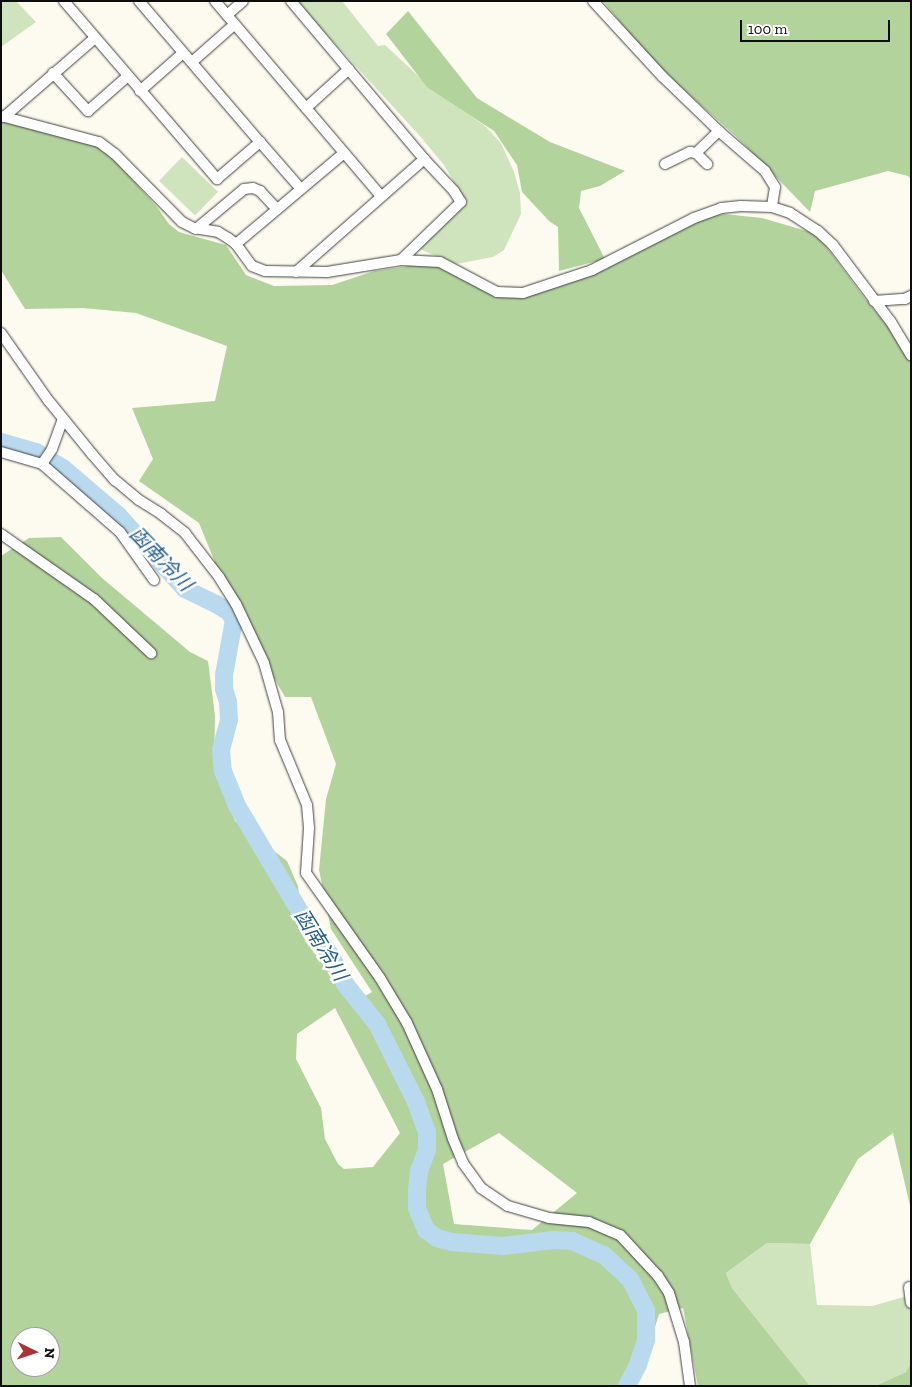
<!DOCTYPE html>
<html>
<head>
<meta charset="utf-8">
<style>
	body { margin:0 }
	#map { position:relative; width:912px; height:1387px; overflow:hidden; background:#fdfbef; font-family:"Zilla Slab","Noto Sans JP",serif }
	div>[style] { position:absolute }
	.green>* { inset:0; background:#cfe4bc; transform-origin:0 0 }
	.forest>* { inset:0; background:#b3d39d }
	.river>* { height:18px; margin:-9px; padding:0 9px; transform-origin:9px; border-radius:9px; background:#b9d9ef }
	.roads { filter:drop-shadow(0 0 1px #404040) drop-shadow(0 0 1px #404040) }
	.street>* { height:10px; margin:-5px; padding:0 5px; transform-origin:5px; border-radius:5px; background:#fff }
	span { translate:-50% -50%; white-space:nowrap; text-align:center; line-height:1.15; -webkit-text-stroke:5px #fff; paint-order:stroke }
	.water-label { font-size:20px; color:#245d91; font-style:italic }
	.frame { position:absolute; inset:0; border:2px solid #0d0d0d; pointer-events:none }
	.north { position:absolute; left:10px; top:1327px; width:50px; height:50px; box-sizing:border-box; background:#fff; border:1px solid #9e9e9e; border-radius:50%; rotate:94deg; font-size:14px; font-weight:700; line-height:20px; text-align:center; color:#0d0d0d }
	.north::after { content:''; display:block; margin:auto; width:18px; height:22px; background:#ae3536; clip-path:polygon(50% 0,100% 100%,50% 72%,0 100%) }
	.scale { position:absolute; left:740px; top:20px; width:150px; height:22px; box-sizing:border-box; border:2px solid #0d0d0d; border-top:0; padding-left:6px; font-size:15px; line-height:18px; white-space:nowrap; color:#0d0d0d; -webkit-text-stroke:4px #fff; paint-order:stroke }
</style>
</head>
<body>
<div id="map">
	<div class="green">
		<i style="clip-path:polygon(1px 1px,16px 1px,36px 22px,1px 47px)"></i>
		<i style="clip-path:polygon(296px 1px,342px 1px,378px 46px,385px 45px,428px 85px,485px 126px,501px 143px,514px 172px,520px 193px,521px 214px,504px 250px,493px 257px,456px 264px,417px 248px,465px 201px,444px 165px,419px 135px)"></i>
		<i style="left:182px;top:157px;width:50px;height:33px;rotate:44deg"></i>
		<i style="clip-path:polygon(767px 1243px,810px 1244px,817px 1305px,872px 1306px,911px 1295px,911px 1363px,906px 1372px,875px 1386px,810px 1386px,732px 1288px,726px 1273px)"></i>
	</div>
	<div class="forest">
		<i style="clip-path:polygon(603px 1px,911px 1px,911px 179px,908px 176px,888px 171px,815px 191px,810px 212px,741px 141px,654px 63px)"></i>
		<i style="clip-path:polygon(408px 11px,477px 98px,550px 142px,625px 171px,600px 186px,581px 191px,579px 208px,605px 259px,559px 271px,558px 227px,549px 221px,522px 192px,517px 165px,494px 131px,427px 87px,386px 34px)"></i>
		<i style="clip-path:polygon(evenodd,1px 116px,99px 142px,157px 207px,169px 224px,179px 232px,226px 245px,246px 275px,274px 286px,332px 285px,374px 271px,436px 262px,515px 297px,612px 259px,681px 222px,724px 214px,762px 218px,817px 234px,863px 296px,911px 355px,911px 1210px,893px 1133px,858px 1159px,810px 1244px,767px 1243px,726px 1273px,732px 1288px,810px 1386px,698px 1386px,683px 1308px,659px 1314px,637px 1386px,1px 1386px,1px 556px,29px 538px,61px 537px,102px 578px,190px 652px,208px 661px,215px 716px,214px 763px,235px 821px,287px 861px,298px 886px,305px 941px,353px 1003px,372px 992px,331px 929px,319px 870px,326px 799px,336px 764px,311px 697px,285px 697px,234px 609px,199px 523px,139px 481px,153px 459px,132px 408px,215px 401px,227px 346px,136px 313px,83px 308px,25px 309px,1px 270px,1px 116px,335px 1008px,400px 1133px,373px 1167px,344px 1169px,338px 1164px,325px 1139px,321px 1108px,296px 1059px,297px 1034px,335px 1008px,1px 116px,499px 1133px,577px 1193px,532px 1230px,454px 1224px,443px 1164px,499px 1133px,1px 116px,20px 1337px,50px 1337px,50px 1367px,20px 1367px,20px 1337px)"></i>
		<i style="clip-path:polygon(911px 1363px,911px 1386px,875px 1386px,906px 1372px)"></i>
	</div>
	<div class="river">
		<i style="left:1px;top:442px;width:36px;rotate:16deg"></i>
		<i style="left:36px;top:452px;width:31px;rotate:31deg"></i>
		<i style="left:63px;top:468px;width:72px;rotate:40.5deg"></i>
		<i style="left:118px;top:515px;width:100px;rotate:47.8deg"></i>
		<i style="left:185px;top:589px;width:34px;rotate:26deg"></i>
		<i style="left:216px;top:604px;width:15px;rotate:32deg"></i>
		<i style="left:229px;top:612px;width:9px;rotate:58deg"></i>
		<i style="left:234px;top:620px;width:56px;rotate:100.3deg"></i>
		<i style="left:224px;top:675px;width:14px;rotate:90deg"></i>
		<i style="left:224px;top:689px;width:14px;rotate:73deg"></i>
		<i style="left:228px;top:702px;width:18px;rotate:87deg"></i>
		<i style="left:229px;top:720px;width:31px;rotate:105deg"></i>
		<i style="left:221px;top:750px;width:21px;rotate:85deg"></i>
		<i style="left:223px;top:771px;width:35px;rotate:68deg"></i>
		<i style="left:236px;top:804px;width:129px;rotate:59.3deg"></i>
		<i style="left:302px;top:915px;width:50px;rotate:54.7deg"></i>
		<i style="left:331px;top:956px;width:31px;rotate:63deg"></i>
		<i style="left:345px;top:984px;width:51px;rotate:51.3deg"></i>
		<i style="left:377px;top:1024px;width:87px;rotate:63.4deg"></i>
		<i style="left:416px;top:1102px;width:32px;rotate:70deg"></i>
		<i style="left:427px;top:1132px;width:18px;rotate:90deg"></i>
		<i style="left:427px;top:1150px;width:22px;rotate:111deg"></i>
		<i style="left:419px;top:1171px;width:20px;rotate:96deg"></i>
		<i style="left:417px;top:1191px;width:17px;rotate:90deg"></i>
		<i style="left:417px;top:1208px;width:24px;rotate:68deg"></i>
		<i style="left:426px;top:1230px;width:14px;rotate:36deg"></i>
		<i style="left:437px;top:1238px;width:16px;rotate:15deg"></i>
		<i style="left:452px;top:1242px;width:51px;rotate:4.5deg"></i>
		<i style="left:503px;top:1246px;width:51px;rotate:-6.7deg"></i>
		<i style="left:554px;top:1240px;width:18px;rotate:3deg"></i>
		<i style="left:572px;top:1241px;width:35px;rotate:24deg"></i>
		<i style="left:604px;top:1255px;width:35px;rotate:43deg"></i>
		<i style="left:630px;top:1279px;width:35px;rotate:63deg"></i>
		<i style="left:646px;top:1310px;width:30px;rotate:90deg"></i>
		<i style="left:646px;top:1340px;width:26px;rotate:108deg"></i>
		<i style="left:638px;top:1365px;width:24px;rotate:118deg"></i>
	</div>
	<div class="roads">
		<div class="street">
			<i style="left:64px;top:1px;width:235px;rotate:49.3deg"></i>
			<i style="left:217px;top:179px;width:57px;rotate:-40.7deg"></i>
			<i style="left:260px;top:142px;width:62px;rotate:48.9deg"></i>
			<i style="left:139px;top:1px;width:186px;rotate:49.4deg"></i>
			<i style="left:215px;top:1px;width:256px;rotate:49.6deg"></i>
			<i style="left:291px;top:1px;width:207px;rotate:49.9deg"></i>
			<i style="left:424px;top:159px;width:44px;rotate:46.8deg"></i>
			<i style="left:454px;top:191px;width:13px;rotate:58deg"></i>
			<i style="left:461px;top:202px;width:83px;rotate:136deg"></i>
			<i style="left:593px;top:1px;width:103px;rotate:47.4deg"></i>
			<i style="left:663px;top:77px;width:81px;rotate:44deg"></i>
			<i style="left:721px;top:133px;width:58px;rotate:40.8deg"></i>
			<i style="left:765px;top:171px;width:19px;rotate:58deg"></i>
			<i style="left:775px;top:187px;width:20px;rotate:99deg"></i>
			<i style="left:227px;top:15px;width:21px;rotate:-41deg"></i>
			<i style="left:192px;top:62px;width:57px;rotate:-41.5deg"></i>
			<i style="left:53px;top:73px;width:52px;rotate:47.4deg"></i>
			<i style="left:88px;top:111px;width:53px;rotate:-41.2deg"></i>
			<i style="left:140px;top:91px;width:57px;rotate:-41.5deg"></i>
			<i style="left:306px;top:108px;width:58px;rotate:-42.2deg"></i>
			<i style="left:1px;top:116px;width:101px;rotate:14.9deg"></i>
			<i style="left:99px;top:142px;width:20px;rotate:37deg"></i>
			<i style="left:115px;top:154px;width:95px;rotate:45.4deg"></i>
			<i style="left:182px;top:222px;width:13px;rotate:27deg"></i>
			<i style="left:194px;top:228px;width:24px;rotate:9deg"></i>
			<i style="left:218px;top:232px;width:12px;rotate:31deg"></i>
			<i style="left:228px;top:238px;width:10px;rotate:37deg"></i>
			<i style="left:236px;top:244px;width:27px;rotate:54deg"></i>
			<i style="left:252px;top:266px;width:14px;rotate:21deg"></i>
			<i style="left:265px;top:271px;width:62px;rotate:0.9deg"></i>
			<i style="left:327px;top:272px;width:75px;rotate:-9.2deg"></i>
			<i style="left:401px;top:260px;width:39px;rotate:3deg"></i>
			<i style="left:440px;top:262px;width:64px;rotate:27.8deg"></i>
			<i style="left:497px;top:292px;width:26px;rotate:2deg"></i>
			<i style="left:523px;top:293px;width:73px;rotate:-18.4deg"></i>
			<i style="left:592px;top:270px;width:114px;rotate:-27deg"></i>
			<i style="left:694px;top:218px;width:29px;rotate:-20deg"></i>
			<i style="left:721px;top:208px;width:20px;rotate:-6deg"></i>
			<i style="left:741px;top:206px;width:31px;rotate:2deg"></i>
			<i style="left:772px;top:207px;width:19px;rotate:18deg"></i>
			<i style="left:790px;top:213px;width:33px;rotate:33deg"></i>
			<i style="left:818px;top:231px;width:21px;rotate:43deg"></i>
			<i style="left:833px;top:245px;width:96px;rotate:53deg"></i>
			<i style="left:891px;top:322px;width:39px;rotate:59deg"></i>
			<i style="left:4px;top:117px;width:121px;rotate:-41deg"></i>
			<i style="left:696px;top:153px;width:16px;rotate:45deg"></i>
			<i style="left:665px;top:164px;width:28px;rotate:-26deg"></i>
			<i style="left:690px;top:152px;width:6px;rotate:9deg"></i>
			<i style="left:696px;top:153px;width:32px;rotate:-44deg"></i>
			<i style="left:196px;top:229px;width:62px;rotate:-39.8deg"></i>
			<i style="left:244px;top:189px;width:9px;rotate:-6deg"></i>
			<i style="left:253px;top:188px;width:8px;rotate:23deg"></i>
			<i style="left:260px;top:191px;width:25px;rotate:47deg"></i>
			<i style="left:236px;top:244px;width:141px;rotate:-40.1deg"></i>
			<i style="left:296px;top:272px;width:171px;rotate:-41.4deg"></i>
			<i style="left:874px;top:301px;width:31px;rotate:-4deg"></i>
			<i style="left:905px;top:299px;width:7px;rotate:-27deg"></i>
			<i style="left:1px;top:333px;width:82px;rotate:55deg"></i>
			<i style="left:48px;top:400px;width:70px;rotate:50.8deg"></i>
			<i style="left:92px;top:454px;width:35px;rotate:49deg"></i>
			<i style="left:115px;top:480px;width:31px;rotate:40deg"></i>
			<i style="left:139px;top:500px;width:26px;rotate:32deg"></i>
			<i style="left:161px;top:514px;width:31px;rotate:38deg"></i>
			<i style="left:185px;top:533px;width:56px;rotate:52.3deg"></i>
			<i style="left:219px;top:577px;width:32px;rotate:58deg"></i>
			<i style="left:236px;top:604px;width:65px;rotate:64.6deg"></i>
			<i style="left:264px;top:663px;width:51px;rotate:74.1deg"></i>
			<i style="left:278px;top:712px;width:28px;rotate:86deg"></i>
			<i style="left:280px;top:740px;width:70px;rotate:67.4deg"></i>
			<i style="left:307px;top:805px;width:23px;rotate:85deg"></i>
			<i style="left:309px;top:828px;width:45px;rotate:93.8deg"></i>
			<i style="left:306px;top:873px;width:128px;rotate:54.8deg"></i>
			<i style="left:380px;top:978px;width:52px;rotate:59deg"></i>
			<i style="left:407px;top:1023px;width:72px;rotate:65.6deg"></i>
			<i style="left:437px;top:1089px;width:52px;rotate:72.3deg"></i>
			<i style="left:453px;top:1139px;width:26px;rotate:67deg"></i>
			<i style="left:463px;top:1163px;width:31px;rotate:54deg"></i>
			<i style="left:481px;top:1188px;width:32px;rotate:34deg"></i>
			<i style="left:508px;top:1206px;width:43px;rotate:16.3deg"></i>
			<i style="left:549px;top:1218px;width:40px;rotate:5.7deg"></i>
			<i style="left:589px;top:1222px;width:34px;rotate:23deg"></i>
			<i style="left:620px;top:1235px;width:56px;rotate:47.2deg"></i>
			<i style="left:658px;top:1276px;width:20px;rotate:57deg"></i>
			<i style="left:669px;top:1293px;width:51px;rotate:73deg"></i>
			<i style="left:684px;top:1342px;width:44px;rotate:82.2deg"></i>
			<i style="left:1px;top:452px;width:43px;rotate:16.3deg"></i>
			<i style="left:42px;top:464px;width:103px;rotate:41.1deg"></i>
			<i style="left:120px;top:532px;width:59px;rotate:54.7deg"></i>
			<i style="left:42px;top:464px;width:18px;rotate:-56deg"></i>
			<i style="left:52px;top:449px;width:32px;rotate:-70deg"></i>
			<i style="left:1px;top:534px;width:113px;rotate:35deg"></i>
			<i style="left:94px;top:599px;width:79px;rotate:43.5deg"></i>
			<i style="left:909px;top:1287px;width:16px;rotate:83deg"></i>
		</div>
	</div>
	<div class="water-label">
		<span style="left:161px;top:559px;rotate:46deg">函南冷川</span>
		<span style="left:321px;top:945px;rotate:58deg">函南冷川</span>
	</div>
	<div class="frame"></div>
	<div class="north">N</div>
	<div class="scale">100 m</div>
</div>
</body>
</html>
